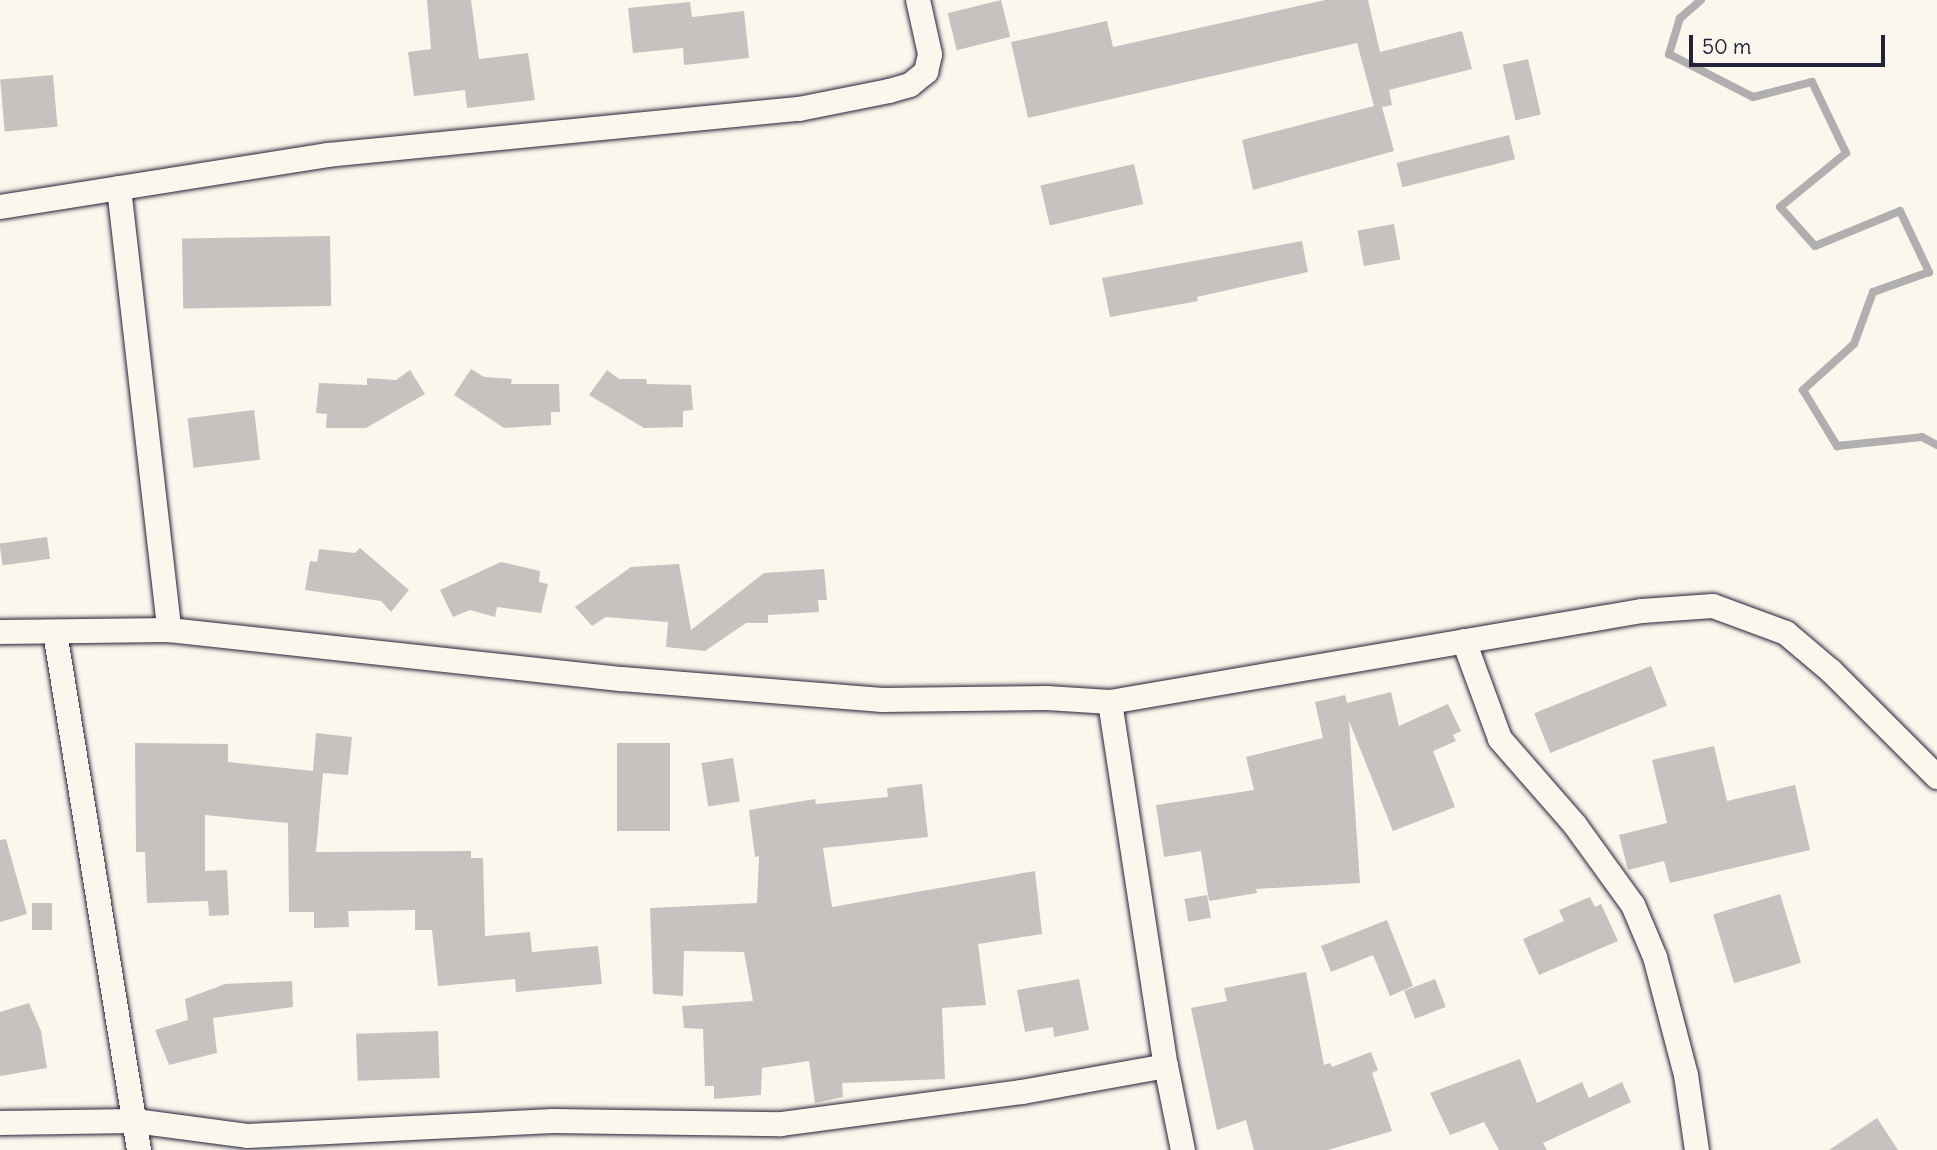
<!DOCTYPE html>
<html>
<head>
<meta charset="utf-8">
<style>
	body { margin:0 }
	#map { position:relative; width:1937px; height:1150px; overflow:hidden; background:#fbf7ec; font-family:Delius,sans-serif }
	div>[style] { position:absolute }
	.stream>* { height:8px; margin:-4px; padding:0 4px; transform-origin:4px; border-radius:4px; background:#b1aeb0 }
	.building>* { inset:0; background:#c6c2c0; transform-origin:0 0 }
	.roads { filter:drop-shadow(0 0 2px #22223b) drop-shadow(0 0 2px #22223b) }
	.minor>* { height:24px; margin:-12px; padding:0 12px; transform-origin:12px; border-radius:12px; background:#fbf7ec }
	span { translate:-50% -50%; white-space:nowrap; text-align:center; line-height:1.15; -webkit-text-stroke:6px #fbf7ec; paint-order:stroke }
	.scale { position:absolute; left:1689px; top:35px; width:196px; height:32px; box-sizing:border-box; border:4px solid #22223b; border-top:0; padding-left:9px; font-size:21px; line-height:24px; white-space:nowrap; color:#22223b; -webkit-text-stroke:5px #fbf7ec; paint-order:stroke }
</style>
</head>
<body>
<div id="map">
	<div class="stream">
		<i style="left:1701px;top:0;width:28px;rotate:139deg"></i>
		<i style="left:1680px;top:18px;width:38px;rotate:107deg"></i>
		<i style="left:1669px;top:54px;width:94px;rotate:27.1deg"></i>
		<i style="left:1753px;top:97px;width:61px;rotate:-14.3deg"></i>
		<i style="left:1812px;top:82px;width:79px;rotate:64.4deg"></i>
		<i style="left:1846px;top:153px;width:85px;rotate:140.7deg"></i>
		<i style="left:1780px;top:207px;width:52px;rotate:48.1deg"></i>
		<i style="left:1815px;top:246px;width:92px;rotate:-22.4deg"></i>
		<i style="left:1900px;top:211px;width:68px;rotate:64.6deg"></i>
		<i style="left:1929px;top:272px;width:59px;rotate:160.3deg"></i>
		<i style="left:1873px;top:292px;width:55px;rotate:110.1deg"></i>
		<i style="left:1854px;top:344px;width:69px;rotate:138deg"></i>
		<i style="left:1803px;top:390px;width:66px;rotate:58.7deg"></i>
		<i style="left:1837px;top:446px;width:85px;rotate:-6deg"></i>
		<i style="left:1922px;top:437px;width:17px;rotate:28deg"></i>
	</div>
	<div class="building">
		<i style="clip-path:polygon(427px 0,471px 0,479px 59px,528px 53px,535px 100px,467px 108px,465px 90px,414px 96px,408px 52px,431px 49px)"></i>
		<i style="left:1001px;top:0;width:38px;height:55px;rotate:76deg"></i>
		<i style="clip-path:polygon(1325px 0,1368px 0,1380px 52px,1462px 31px,1472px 69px,1389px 90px,1392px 105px,1382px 107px,1394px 151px,1253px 190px,1242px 140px,1374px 106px,1357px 43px,1028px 118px,1011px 42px,1107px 21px,1113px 47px)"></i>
		<i style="clip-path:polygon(690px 2px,692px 17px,744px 11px,749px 58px,684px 65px,683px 48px,633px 53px,628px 8px)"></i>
		<i style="left:1528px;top:59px;width:57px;height:26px;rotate:77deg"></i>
		<i style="left:53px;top:75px;width:52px;height:53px;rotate:85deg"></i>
		<i style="left:1509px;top:135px;width:25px;height:116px;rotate:76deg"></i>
		<i style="left:1134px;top:164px;width:41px;height:96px;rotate:77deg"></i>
		<i style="left:1394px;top:224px;width:36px;height:37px;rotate:80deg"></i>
		<i style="left:330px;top:236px;width:70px;height:148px;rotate:89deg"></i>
		<i style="clip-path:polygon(1302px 241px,1308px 272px,1197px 297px,1198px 301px,1110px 317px,1102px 278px)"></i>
		<i style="clip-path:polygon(471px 369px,484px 377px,512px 379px,511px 384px,559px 384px,560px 412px,551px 412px,551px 425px,504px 428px,454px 395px)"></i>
		<i style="clip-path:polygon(410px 370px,425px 394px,366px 428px,326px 428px,327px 414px,316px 413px,319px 383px,367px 385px,367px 378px,396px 380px)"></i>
		<i style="clip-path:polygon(607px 370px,619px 379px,646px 379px,647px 384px,691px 385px,693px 410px,683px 411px,683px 427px,644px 428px,589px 395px)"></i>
		<i style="left:254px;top:410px;width:50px;height:67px;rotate:83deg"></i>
		<i style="left:47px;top:537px;width:22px;height:48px;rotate:82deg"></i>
		<i style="clip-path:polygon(360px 548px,409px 590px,391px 612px,381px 601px,305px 590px,310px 561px,317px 562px,319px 549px,355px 553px)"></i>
		<i style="clip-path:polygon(501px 562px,540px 571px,539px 582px,548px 584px,541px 613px,497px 607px,495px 617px,470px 610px,453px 617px,440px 590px)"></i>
		<i style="clip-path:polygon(679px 564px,691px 630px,764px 573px,824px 569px,827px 600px,818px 600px,819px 612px,768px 615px,768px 623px,746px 623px,705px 651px,666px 647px,668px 622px,606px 617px,592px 626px,575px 607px,631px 567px)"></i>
		<i style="left:1651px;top:666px;width:43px;height:126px;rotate:68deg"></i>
		<i style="clip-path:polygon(1391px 692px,1399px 726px,1448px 704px,1461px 731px,1453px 735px,1456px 741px,1433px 751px,1455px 807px,1393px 831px,1349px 721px,1360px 883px,1256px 889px,1257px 893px,1209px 901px,1201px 851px,1164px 857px,1156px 805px,1254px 790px,1246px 757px,1323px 738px,1315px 702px,1345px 695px,1347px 703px)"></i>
		<i style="clip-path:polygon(316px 733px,352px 737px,348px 775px,323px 773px,316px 852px,471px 851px,471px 858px,483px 858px,485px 936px,530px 932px,532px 952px,598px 946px,602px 984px,516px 992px,515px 979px,438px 986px,432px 930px,415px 930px,415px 910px,348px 911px,349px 927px,314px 928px,314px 912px,289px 912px,288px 823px,205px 815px,205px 871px,227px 870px,229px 915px,209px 916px,208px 901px,147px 903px,145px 852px,136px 852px,135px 743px,228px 744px,228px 762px,313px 771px)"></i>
		<i style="left:617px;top:743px;width:53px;height:88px"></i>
		<i style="clip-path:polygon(1714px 746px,1727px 801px,1795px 785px,1810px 850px,1670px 883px,1664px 861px,1628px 870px,1619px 835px,1667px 823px,1652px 760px)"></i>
		<i style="left:733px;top:758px;width:44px;height:32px;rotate:81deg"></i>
		<i style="clip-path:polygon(922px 784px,928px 837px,823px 848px,832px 907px,1035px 871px,1042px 934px,978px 944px,986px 1005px,942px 1008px,945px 1079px,842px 1083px,843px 1097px,815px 1103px,809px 1061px,762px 1068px,761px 1095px,714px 1099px,714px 1086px,705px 1086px,703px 1029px,684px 1028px,682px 1006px,753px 1001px,744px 952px,684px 951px,683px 996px,653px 994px,650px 908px,757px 903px,759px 856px,755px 857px,749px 810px,815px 799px,816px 804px,888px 797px,887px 788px)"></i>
		<i style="clip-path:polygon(6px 839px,27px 914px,0 922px,0 840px)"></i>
		<i style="left:1780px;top:894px;width:72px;height:70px;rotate:73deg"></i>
		<i style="left:1207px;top:895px;width:23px;height:23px;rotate:80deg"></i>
		<i style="clip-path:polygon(1590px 897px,1595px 907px,1601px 904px,1618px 941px,1539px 975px,1523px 939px,1564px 921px,1559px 910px)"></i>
		<i style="left:32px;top:903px;width:20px;height:27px"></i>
		<i style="clip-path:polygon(1387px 920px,1413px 986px,1390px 996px,1373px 955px,1331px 972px,1321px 946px)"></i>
		<i style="clip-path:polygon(1306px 972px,1324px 1065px,1330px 1063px,1332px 1067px,1371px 1052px,1378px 1070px,1372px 1073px,1392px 1131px,1328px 1150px,1254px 1150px,1246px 1120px,1217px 1130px,1191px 1008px,1227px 1001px,1224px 988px)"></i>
		<i style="clip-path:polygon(1079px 979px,1089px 1030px,1054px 1037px,1053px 1027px,1025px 1032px,1017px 990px)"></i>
		<i style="left:1435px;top:979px;width:30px;height:33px;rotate:69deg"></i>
		<i style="clip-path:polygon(292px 981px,293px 1007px,213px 1018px,217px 1053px,169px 1065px,155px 1030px,188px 1020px,185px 999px,225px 984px)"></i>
		<i style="clip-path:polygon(29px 1003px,41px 1031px,47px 1068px,0 1076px,0 1012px)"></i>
		<i style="left:438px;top:1031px;width:47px;height:82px;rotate:88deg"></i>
		<i style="clip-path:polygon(1520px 1059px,1537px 1103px,1582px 1082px,1589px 1098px,1622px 1082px,1631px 1102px,1543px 1143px,1547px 1150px,1499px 1150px,1484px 1122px,1450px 1135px,1430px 1093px)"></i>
		<i style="clip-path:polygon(1877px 1118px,1898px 1150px,1829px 1150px)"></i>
	</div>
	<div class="roads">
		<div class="minor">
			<i style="left:119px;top:188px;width:445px;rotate:83.5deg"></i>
			<i style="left:0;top:207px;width:332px;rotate:-9deg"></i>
			<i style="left:328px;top:155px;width:473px;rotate:-5.6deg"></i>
			<i style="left:799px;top:109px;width:92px;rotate:-11.3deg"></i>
			<i style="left:889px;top:91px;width:22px;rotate:-16deg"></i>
			<i style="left:910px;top:85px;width:21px;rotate:-39deg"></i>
			<i style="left:926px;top:72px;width:18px;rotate:-77deg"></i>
			<i style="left:930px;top:54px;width:55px;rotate:-102.5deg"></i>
			<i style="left:0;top:632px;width:169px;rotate:-0.7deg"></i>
			<i style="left:169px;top:630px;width:456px;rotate:6.2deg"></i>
			<i style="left:622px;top:679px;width:261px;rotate:4.6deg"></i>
			<i style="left:882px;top:700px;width:165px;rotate:-0.7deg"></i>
			<i style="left:1047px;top:698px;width:63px;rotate:3.6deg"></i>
			<i style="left:1110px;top:702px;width:540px;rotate:-9.71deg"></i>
			<i style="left:1642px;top:611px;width:71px;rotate:-4deg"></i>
			<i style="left:1713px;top:606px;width:78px;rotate:20.3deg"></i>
			<i style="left:1786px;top:633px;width:59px;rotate:40.2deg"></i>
			<i style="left:1831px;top:671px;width:150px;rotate:45deg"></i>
			<i style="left:55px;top:632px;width:525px;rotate:80.79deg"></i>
			<i style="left:1464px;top:641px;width:104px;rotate:69.8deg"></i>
			<i style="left:1500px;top:739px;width:114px;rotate:48.9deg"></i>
			<i style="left:1575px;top:825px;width:99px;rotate:54.1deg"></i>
			<i style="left:1633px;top:905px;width:56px;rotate:67.1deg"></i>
			<i style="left:1655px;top:957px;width:122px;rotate:75.3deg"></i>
			<i style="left:1686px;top:1075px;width:76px;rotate:81.7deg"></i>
			<i style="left:1110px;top:702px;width:368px;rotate:81.3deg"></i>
			<i style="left:1166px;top:1066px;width:86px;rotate:78.6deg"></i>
			<i style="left:0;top:1123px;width:135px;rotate:-0.8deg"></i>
			<i style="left:135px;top:1121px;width:113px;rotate:7.6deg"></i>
			<i style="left:247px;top:1136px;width:306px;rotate:-2.8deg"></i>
			<i style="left:553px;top:1121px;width:228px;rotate:0.8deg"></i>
			<i style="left:781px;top:1124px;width:243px;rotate:-7.6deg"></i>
			<i style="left:1022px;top:1092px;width:146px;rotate:-10.2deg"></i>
		</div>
	</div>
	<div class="scale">50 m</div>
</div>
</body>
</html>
